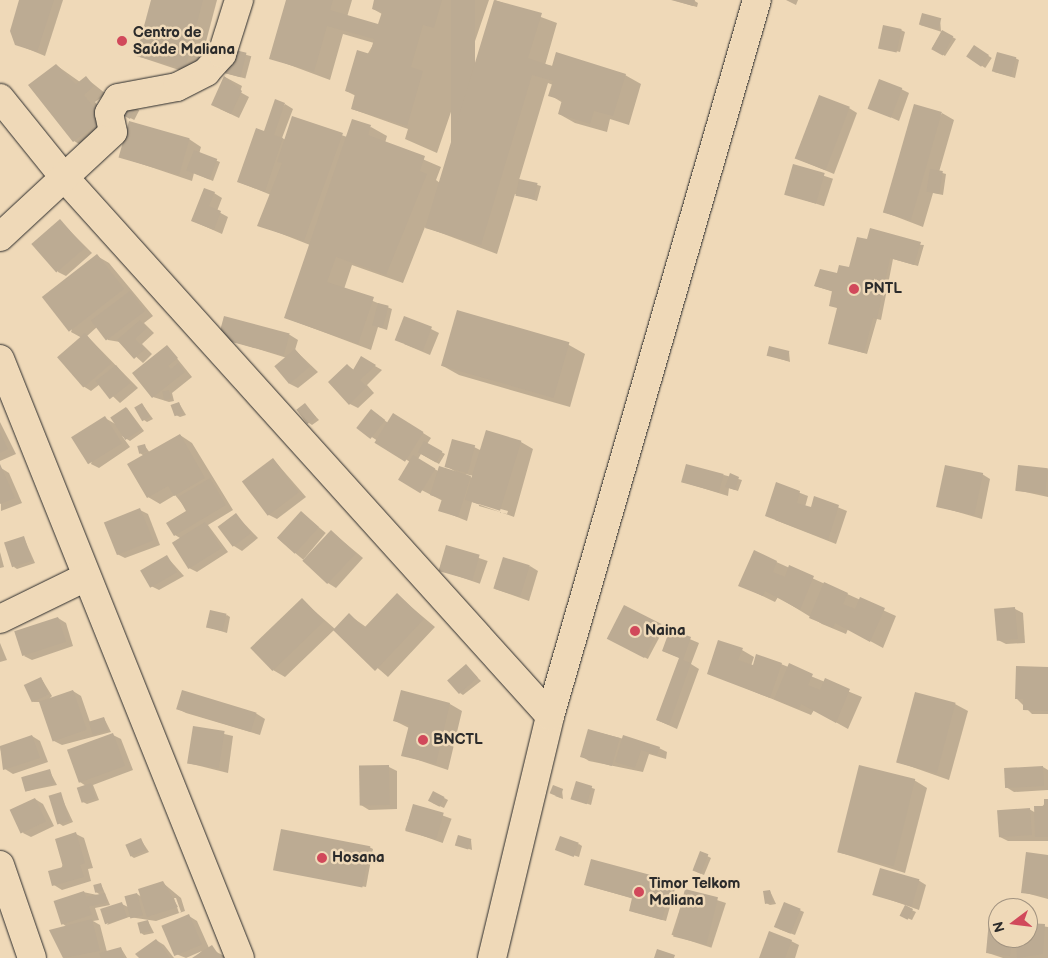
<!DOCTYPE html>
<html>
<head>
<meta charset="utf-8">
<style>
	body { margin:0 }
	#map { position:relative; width:1048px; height:958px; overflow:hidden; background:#efd9b8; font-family:"Balsamiq Sans",sans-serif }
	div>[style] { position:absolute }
	.shadow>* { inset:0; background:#0003; transform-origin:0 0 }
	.building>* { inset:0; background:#bcab93; transform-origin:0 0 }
	.roads { filter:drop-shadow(0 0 1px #2b2b2b) drop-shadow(0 0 1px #2b2b2b) }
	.minor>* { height:28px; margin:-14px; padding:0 14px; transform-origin:14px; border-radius:14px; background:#efd9b8 }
	.major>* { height:28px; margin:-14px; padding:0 14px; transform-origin:14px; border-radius:14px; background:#efd9b8 }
	.dots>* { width:14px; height:14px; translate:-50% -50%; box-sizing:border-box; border:2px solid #efd9b8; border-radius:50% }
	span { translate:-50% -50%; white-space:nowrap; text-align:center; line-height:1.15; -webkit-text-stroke:5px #efd9b8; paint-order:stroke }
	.poi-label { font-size:15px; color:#2b2b2b; font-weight:700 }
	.left { translate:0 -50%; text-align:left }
	.north { position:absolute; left:988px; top:898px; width:50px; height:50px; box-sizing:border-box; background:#efd9b8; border:1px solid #a19380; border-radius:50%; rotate:255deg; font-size:14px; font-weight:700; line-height:20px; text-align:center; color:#2b2b2b }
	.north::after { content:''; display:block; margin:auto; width:18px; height:22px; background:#d1495b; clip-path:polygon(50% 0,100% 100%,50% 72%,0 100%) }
</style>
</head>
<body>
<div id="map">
	<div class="shadow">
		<i style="clip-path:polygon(21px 0,63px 0,45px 56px,16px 44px)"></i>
		<i style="clip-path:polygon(152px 0,217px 0,197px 76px,137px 56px)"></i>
		<i style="clip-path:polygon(287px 0,352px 0,347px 17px,379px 26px,382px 14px,373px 9px,376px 0,489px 0,437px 153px,405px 139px,408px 129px,352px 109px,356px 96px,346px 91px,374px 43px,343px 34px,330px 80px,271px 58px)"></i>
		<i style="clip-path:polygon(495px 0,557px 23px,545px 65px,625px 75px,641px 84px,629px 125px,610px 119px,607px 132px,575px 123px,559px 114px,563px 103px,550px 95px,553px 85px,548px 83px,519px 180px,541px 186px,537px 201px,515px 194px,497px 254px,425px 227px,403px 283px,352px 265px,344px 289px,392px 309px,387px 330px,378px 327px,371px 350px,286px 318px,310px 245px,259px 225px,271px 195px,239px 182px,265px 133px,285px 104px,293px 109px,282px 138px,286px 140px,293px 118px,347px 137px,371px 127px,387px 136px,385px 143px,441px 167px,436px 180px,440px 183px)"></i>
		<i style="clip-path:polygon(671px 0,693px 0,698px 3px,697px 7px)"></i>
		<i style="clip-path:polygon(786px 0,798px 0,796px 5px)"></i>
		<i style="clip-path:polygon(940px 19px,941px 31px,956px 39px,945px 56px,932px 48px,942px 32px,920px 25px)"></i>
		<i style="clip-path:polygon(901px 30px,905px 32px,900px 52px,880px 47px)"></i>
		<i style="left:975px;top:47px;width:20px;height:12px;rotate:33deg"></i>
		<i style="left:232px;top:51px;width:20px;height:23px;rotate:15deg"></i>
		<i style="clip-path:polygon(1015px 58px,1019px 60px,1015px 78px,994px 72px)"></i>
		<i style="clip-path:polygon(56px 65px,80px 82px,86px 78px,106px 94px,95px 102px,114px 126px,86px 148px,74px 141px)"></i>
		<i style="clip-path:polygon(225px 77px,242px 86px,240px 92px,249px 97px,239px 118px,220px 109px)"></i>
		<i style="clip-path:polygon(901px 89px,909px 93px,899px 121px,870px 108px)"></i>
		<i style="left:125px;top:103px;width:16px;height:11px;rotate:27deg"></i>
		<i style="clip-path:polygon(849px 108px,857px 113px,834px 174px,798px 159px)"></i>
		<i style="clip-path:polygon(942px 113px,954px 120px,939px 172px,946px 174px,943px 195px,933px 193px,923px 227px,884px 212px)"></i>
		<i style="clip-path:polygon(189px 139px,201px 147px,199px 154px,220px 162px,213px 181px,194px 173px,192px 181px,121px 157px)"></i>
		<i style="left:794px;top:166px;width:41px;height:29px;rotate:18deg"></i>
		<i style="clip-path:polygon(214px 193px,222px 198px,217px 211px,228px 217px,222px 234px,193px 221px)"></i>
		<i style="clip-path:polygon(60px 221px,92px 253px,66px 276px,58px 272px)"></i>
		<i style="clip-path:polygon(868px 241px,924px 245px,918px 266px,893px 259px,881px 320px,877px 319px,867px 354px,829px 343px,839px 308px,830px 305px,834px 292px,815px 286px,850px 269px)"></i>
		<i style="clip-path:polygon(97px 256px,109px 263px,153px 316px,144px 323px,154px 333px,142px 344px,152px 354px,143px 363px,120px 342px,108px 340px,97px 327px,87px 336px,138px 388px,120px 403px,100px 384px,91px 391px,83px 386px,82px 338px,71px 332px)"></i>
		<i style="clip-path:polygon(458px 312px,569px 345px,585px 354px,570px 407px,459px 375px,443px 366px)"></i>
		<i style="clip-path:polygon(431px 329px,439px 333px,430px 355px,404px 344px)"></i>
		<i style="clip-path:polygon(290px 335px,298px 340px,295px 350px,318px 372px,298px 388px,290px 384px,287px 358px,219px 337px)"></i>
		<i style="clip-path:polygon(167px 346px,192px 377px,172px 393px,174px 401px,169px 402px,153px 397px)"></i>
		<i style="clip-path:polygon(789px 352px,790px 362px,768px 355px)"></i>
		<i style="clip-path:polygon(361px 358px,382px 370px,367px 385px,374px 393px,358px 408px,350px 404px,347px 365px,354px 370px)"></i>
		<i style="clip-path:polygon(179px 403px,186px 415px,180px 417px,176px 415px)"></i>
		<i style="clip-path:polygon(142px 404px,153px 419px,147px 422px,144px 420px)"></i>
		<i style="clip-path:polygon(305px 405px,319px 420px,312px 425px,309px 423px)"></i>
		<i style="clip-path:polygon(127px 408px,144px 431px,130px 441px,122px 436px,130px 447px,99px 468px,91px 464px,105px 418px,117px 425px)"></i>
		<i style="clip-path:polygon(evenodd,374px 412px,388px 423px,401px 419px,431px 438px,427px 444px,445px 454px,439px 464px,421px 454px,418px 459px,438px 471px,456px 472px,446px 466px,474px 447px,482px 451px,521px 442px,533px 449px,514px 517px,472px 502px,467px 521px,440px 510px,443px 501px,400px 479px,410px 462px,358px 428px,374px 412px,465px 474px,474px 476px,474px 479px,465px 474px,374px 412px,479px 503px,508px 511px,507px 514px,479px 506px,479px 503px)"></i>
		<i style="clip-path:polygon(0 422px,16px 454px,0 461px)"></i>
		<i style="clip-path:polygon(180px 435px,192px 443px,233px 510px,208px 525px,228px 552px,197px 572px,189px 568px,180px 538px,175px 535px,188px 511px,175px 495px,160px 504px,148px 497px,144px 456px,140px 453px,145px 446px,150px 453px)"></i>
		<i style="clip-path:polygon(273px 459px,306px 497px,277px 519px,269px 515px)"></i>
		<i style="clip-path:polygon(1px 468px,9px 473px,22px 503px,1px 511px)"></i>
		<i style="clip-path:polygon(1048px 469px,1048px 497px,1016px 490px)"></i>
		<i style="clip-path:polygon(982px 474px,990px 479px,982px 519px,937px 506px)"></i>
		<i style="clip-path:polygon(724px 475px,742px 480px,738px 491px,729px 488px,728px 496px,683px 482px)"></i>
		<i style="clip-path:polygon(777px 484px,808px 496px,805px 507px,812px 509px,815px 498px,847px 511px,836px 544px,775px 520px)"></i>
		<i style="clip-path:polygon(140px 510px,148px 514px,160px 545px,125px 558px,117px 554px)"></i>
		<i style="left:302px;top:513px;width:31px;height:35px;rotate:40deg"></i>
		<i style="clip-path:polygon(236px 515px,258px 538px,242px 551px,234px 546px)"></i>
		<i style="clip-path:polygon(332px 532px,363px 558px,336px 588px,328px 583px)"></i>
		<i style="clip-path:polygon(24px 538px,35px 563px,17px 569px,14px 567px)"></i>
		<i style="left:447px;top:547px;width:43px;height:24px;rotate:19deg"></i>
		<i style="clip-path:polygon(0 552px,4px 567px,0 568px)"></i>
		<i style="clip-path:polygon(754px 552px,896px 616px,883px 648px,848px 629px,846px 634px,822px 624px,778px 597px,775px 602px,740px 585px)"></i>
		<i style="clip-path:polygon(167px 557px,184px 576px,159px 590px,151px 586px)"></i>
		<i style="clip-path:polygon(530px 566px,538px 571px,529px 601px,495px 589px)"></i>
		<i style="clip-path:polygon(397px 595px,435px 627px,388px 677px,334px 630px,285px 677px,273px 670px,302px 600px,335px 629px,349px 615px,366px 627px)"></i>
		<i style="left:625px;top:606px;width:45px;height:36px;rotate:28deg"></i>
		<i style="clip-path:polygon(1015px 609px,1023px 613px,1025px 643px,1006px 644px,998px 640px)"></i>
		<i style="clip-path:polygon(227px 615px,230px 617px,227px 633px,208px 627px)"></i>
		<i style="clip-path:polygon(58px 618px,66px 623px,73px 646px,32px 660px,24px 656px)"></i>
		<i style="clip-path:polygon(671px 631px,699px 643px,691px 664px,699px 669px,677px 729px,657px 720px,680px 658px,663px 651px)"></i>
		<i style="clip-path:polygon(0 643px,7px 660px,0 662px)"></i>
		<i style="clip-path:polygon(742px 650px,754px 657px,751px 666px,781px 664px,862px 697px,848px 729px,814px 710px,811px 715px,709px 673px)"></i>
		<i style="clip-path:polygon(466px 666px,481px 681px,463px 695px,460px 693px)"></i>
		<i style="clip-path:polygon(1048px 668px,1048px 714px,1032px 714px,1016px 698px)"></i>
		<i style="clip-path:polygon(41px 678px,52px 696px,47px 701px,73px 691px,81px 696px,90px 722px,104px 718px,111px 732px,62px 745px,54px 741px,40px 702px,33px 702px)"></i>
		<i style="clip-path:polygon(183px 692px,257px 714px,265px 719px,260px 735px,186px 713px,178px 709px)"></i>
		<i style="clip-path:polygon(450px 704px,462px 711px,448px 770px,403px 755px,409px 728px,395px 721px)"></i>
		<i style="clip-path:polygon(955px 704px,968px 711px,949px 780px,898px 762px)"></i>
		<i style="clip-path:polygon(194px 727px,233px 736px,228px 773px,188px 763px)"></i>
		<i style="clip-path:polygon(589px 730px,659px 748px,667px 752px,666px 759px,649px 754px,643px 772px,589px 761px,581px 756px)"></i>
		<i style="clip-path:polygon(113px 735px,121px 739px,133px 770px,93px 785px,99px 800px,87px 804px,83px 802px,86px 786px,80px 782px)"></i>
		<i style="clip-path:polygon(32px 736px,40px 741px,48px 762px,13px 774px,5px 769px,0 747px)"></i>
		<i style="clip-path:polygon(389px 767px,397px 771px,397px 809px,369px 810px,361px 805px)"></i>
		<i style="clip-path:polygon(1043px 767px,1048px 770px,1048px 790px,1014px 792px,1006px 787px)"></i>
		<i style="clip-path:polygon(49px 770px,57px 785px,27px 791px)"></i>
		<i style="clip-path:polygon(914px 780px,927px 788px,905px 873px,838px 852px)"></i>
		<i style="clip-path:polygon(577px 783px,595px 789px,591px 805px,576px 800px)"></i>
		<i style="clip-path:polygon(562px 790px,563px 799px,555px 796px)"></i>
		<i style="clip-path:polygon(433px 792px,448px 800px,444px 808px,433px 803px)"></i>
		<i style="clip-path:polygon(60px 794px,73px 822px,63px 826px,60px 824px)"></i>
		<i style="clip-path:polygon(35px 799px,43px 804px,54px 826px,31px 837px,23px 833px)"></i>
		<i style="clip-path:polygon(1048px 800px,1048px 841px,1008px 841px,1000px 837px,1029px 809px,1036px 813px)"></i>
		<i style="left:414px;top:805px;width:40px;height:26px;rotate:20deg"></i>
		<i style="clip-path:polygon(76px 834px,84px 838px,93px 868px,88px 869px,91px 881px,62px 890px,54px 885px)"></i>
		<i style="clip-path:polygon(141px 840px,149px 852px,134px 858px,131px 856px)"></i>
		<i style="clip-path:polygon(471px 840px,472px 850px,457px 845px)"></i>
		<i style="clip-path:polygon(579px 844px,582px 846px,579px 857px,561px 851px)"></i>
		<i style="clip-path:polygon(369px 847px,373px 849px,366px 887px,275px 869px)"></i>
		<i style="clip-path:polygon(701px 853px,711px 858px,704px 875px,697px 872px)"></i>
		<i style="clip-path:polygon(1027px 853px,1048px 856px,1048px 899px,1022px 892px)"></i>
		<i style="clip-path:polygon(918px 880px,926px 885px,919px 910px,874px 894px)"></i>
		<i style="clip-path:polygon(672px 882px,676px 885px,666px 921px,634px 912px,634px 899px,586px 885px)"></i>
		<i style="clip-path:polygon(evenodd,163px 883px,181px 898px,185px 911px,156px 921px,129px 917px,107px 925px,122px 904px,128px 907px,137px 894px,142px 897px,163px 883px,174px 898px,176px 898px,181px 912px,179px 913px,174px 898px)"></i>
		<i style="clip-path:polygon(101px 884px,110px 905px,95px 908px,99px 920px,93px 921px,100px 925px,107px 952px,121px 948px,127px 958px,64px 958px,51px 931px,67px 927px,63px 924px,83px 892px,102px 896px,96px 892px)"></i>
		<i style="left:686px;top:890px;width:42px;height:47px;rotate:18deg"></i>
		<i style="clip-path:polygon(770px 891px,776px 904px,770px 905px,766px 903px)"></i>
		<i style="clip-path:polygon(784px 903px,804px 912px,795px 935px,779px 929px)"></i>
		<i style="clip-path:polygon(905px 907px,916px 912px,912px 920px,905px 917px)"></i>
		<i style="clip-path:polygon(189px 916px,197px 921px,209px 948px,228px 958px,194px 958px,202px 951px,186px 958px,176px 954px)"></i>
		<i style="clip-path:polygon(148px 921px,154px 933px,144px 935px,141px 933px)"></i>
		<i style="clip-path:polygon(998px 922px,998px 938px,1028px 938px,1028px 924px,1048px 927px,1048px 958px,1003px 958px,988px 953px)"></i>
		<i style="clip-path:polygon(156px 940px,164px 945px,174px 958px,140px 958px)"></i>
		<i style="clip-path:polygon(791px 941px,799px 945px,795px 958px,760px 958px)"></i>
	</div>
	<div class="building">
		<i style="clip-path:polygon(19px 0,54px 0,37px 52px,15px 45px,10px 31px)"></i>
		<i style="clip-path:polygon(151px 0,203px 0,185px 69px,136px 56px)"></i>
		<i style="clip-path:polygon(286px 0,333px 0,330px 10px,378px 24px,382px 12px,372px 9px,374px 0,442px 0,434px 28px,423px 25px,411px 67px,423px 71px,407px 126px,351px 109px,355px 94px,345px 91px,357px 50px,370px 54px,374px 39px,327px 26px,314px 72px,269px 59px)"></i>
		<i style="left:451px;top:0;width:24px;height:147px"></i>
		<i style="clip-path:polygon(494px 0,542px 13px,528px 58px,552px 66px,556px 52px,626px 74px,613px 116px,594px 111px,590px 124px,558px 114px,562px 100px,548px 96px,553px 81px,532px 75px,481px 245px,425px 228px)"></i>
		<i style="clip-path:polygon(673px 0,695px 0,693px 6px)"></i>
		<i style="left:922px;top:13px;width:20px;height:12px;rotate:15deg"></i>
		<i style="left:883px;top:25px;width:19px;height:24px;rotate:12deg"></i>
		<i style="left:942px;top:30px;width:13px;height:22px;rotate:29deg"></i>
		<i style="left:974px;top:45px;width:18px;height:14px;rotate:34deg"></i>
		<i style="left:231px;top:49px;width:16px;height:25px;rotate:14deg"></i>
		<i style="left:997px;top:52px;width:20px;height:20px;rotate:15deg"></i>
		<i style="clip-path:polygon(56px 64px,76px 84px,86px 76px,94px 86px,84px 95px,103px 119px,73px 142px,28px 85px)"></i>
		<i style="clip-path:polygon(224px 76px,242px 91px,231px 114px,211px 105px)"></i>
		<i style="left:879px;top:79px;width:25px;height:32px;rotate:21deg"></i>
		<i style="left:819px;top:95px;width:33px;height:68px;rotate:21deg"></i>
		<i style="clip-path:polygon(275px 99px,285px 103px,274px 135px,283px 138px,265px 192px,237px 182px,256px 128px,264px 131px)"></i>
		<i style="left:914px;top:104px;width:29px;height:113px;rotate:16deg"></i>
		<i style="clip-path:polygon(136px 106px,130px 119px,119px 113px)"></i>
		<i style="clip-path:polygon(292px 116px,343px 133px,304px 241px,257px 226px,282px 163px,277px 162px)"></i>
		<i style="clip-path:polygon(352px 119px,371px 125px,368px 135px,425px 156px,420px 171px,427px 174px,386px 275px,336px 257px,327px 282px,374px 297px,358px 344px,284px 318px)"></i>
		<i style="left:129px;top:121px;width:63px;height:38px;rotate:16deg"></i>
		<i style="left:194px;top:150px;width:25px;height:22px;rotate:21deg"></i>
		<i style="left:793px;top:164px;width:33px;height:32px;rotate:16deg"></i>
		<i style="left:930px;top:169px;width:13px;height:23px;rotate:9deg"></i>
		<i style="left:519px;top:179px;width:19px;height:17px;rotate:12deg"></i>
		<i style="clip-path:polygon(204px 188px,215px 192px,209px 206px,221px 211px,214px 230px,191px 221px)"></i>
		<i style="left:60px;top:219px;width:38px;height:38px;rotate:49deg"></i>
		<i style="clip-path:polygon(870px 228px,921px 242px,914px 265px,890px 258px,877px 319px,873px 318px,864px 353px,828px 344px,837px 308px,829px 306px,832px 291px,814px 286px,820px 269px,837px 273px,839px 265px,849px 267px,857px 237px,867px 239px)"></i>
		<i style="left:97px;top:254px;width:44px;height:70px;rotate:52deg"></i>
		<i style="left:130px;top:291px;width:25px;height:49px;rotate:53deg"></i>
		<i style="left:378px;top:303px;width:11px;height:23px;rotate:15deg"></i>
		<i style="left:457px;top:310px;width:117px;height:58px;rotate:16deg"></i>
		<i style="left:224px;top:316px;width:68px;height:23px;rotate:15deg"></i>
		<i style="left:404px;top:316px;width:30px;height:26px;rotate:21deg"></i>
		<i style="clip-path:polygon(140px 320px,147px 328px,135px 339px,145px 349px,134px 359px,117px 340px)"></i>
		<i style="left:85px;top:333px;width:40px;height:37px;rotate:49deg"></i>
		<i style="clip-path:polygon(167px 345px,178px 358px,168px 366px,171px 369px,178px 363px,185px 372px,152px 398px,132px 373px)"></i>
		<i style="left:769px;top:346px;width:21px;height:10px;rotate:14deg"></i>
		<i style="left:295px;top:349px;width:23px;height:27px;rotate:50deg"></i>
		<i style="clip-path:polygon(361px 356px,376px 365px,360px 380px,367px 387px,349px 405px,328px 382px,347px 364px,353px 370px)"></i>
		<i style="left:116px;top:365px;width:23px;height:26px;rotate:52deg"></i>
		<i style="left:169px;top:390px;width:9px;height:7px;rotate:77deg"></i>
		<i style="left:179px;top:402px;width:12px;height:9px;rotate:70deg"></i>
		<i style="left:142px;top:403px;width:16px;height:9px;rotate:60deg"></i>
		<i style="left:305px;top:403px;width:18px;height:11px;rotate:52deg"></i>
		<i style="left:126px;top:407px;width:27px;height:19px;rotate:56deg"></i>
		<i style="left:371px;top:409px;width:18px;height:24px;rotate:38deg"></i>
		<i style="left:393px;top:413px;width:36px;height:35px;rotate:32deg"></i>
		<i style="left:105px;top:416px;width:32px;height:40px;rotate:58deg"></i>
		<i style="left:486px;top:430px;width:37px;height:73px;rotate:17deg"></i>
		<i style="clip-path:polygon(0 432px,8px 449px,0 453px)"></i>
		<i style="clip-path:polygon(180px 434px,205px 478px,174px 496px,168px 486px,147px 498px,127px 464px)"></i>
		<i style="left:452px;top:439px;width:24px;height:29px;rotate:15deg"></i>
		<i style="left:424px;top:441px;width:21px;height:13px;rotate:29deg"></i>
		<i style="left:145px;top:444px;width:8px;height:8px;rotate:76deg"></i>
		<i style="left:413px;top:455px;width:26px;height:29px;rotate:31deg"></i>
		<i style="left:273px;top:458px;width:43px;height:39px;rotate:53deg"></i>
		<i style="clip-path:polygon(0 464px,15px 498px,0 504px)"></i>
		<i style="left:686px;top:464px;width:39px;height:19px;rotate:15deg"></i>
		<i style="left:945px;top:465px;width:39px;height:43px;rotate:12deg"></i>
		<i style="left:1018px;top:465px;width:30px;height:26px;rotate:6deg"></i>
		<i style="clip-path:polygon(439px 466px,471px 476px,458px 517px,438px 511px,442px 499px,430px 495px)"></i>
		<i style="clip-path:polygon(730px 473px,739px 477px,735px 490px,725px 487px)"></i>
		<i style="clip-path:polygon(210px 478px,226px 505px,174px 536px,166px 523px,186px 511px,178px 497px)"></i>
		<i style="clip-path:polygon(776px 482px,800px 491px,797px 503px,811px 507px,814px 496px,839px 505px,828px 540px,765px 516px)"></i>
		<i style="left:140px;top:508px;width:35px;height:39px;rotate:68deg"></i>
		<i style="left:301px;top:511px;width:24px;height:36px;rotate:42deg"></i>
		<i style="left:236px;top:513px;width:25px;height:23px;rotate:53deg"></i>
		<i style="left:205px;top:522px;width:31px;height:39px;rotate:58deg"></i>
		<i style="left:331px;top:530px;width:34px;height:42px;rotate:43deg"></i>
		<i style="left:24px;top:536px;width:26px;height:21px;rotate:72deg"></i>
		<i style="left:446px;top:545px;width:35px;height:27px;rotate:16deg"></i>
		<i style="clip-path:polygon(754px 550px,777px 561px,773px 572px,785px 577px,789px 565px,814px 576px,800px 610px,765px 591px,763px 596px,738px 586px)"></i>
		<i style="left:167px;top:555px;width:20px;height:31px;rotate:60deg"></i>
		<i style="left:503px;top:557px;width:28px;height:33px;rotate:17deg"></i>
		<i style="clip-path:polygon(824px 582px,848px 593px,843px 604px,855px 609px,860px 597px,885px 608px,870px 642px,835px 623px,833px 628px,809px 618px)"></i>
		<i style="clip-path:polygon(397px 593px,424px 619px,375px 671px,333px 630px,349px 613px,364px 628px)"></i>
		<i style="left:302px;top:598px;width:32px;height:72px;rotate:46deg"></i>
		<i style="left:624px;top:605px;width:42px;height:38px;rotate:27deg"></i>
		<i style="left:1015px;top:607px;width:32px;height:21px;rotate:85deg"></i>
		<i style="left:210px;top:610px;width:17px;height:18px;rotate:13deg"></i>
		<i style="left:58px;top:617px;width:26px;height:46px;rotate:72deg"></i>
		<i style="clip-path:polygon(670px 629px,691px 637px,683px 660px,691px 663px,669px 725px,656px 720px,679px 658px,662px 651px)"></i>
		<i style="clip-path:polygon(718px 640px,743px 648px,738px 660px,753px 665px,756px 654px,782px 663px,770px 698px,707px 674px)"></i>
		<i style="clip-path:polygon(789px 663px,813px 674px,808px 685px,820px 690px,825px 678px,850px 689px,836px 723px,801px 704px,799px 709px,774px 699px)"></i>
		<i style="left:466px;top:664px;width:18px;height:25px;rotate:49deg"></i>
		<i style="clip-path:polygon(1016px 666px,1048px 667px,1048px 711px,1023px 710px,1023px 699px,1015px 699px)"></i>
		<i style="left:41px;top:677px;width:19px;height:19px;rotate:65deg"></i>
		<i style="left:73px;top:690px;width:42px;height:36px;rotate:71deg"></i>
		<i style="left:182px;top:690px;width:78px;height:20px;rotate:17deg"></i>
		<i style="clip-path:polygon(401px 690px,450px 703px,436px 764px,401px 756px,409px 725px,393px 721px)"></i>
		<i style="left:915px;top:692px;width:42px;height:73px;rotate:15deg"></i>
		<i style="left:104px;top:717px;width:14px;height:16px;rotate:73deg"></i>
		<i style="left:193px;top:726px;width:32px;height:38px;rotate:9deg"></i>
		<i style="left:588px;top:729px;width:33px;height:29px;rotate:16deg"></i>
		<i style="left:113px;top:733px;width:35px;height:49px;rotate:70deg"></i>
		<i style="clip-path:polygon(32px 735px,40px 758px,3px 770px,0 746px)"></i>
		<i style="clip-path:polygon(623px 735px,660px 747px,657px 755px,641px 750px,635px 768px,615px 762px)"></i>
		<i style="left:389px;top:765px;width:40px;height:30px;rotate:89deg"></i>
		<i style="left:859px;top:765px;width:58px;height:90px;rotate:14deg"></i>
		<i style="left:1043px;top:766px;width:20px;height:39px;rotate:87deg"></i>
		<i style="left:50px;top:769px;width:15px;height:30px;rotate:74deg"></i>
		<i style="left:576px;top:781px;width:17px;height:19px;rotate:17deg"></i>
		<i style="left:91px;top:783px;width:16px;height:15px;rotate:72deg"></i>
		<i style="left:553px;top:785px;width:11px;height:9px;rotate:22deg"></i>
		<i style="left:433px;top:791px;width:13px;height:11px;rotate:27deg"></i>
		<i style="left:61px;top:792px;width:30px;height:13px;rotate:73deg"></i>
		<i style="left:35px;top:798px;width:26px;height:28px;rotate:65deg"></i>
		<i style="clip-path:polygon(1044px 799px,1048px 799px,1048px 837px,1035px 837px,1034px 806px,1044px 806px)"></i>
		<i style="left:413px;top:804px;width:32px;height:28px;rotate:16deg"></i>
		<i style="left:1030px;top:808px;width:27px;height:33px;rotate:86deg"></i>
		<i style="left:281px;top:829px;width:91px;height:42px;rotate:11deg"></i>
		<i style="clip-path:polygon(76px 832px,85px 863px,80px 865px,84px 877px,52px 886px,48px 871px,63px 867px,55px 839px)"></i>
		<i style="left:458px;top:835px;width:14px;height:11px;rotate:17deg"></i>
		<i style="left:560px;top:836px;width:20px;height:15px;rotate:20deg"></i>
		<i style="left:141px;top:838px;width:13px;height:17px;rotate:67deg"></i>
		<i style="left:700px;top:851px;width:9px;height:21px;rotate:21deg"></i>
		<i style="clip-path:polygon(1026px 852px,1048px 855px,1047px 896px,1021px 893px)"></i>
		<i style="clip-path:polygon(591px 859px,673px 881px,662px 920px,629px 911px,632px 898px,584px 885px)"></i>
		<i style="left:880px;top:868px;width:41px;height:28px;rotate:16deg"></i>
		<i style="clip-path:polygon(163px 881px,178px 907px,147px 917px,138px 889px)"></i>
		<i style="left:101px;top:883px;width:8px;height:8px;rotate:76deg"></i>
		<i style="left:685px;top:889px;width:34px;height:49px;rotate:14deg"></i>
		<i style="clip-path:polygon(770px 890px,773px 902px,765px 904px,763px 891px)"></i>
		<i style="left:84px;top:891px;width:25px;height:32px;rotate:72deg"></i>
		<i style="left:105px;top:893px;width:10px;height:19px;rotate:79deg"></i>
		<i style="left:137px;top:893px;width:23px;height:13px;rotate:75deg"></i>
		<i style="left:122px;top:902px;width:16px;height:23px;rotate:72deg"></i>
		<i style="left:784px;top:902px;width:18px;height:27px;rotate:22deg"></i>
		<i style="left:905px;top:905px;width:9px;height:12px;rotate:27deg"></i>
		<i style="left:189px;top:914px;width:33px;height:30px;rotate:67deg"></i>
		<i style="clip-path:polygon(92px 919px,100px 951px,63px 958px,49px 930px)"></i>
		<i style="left:148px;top:920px;width:11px;height:11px;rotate:75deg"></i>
		<i style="clip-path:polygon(989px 920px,998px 920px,998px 938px,1012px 938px,1010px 956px,986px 953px)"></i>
		<i style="clip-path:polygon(1028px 923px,1045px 924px,1043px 954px,1017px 958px,1016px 938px,1028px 938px)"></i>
		<i style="clip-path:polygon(769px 931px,792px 940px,785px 958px,759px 958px)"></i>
		<i style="clip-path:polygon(156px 939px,170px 958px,139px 958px,135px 954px)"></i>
		<i style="clip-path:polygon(212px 945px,221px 958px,192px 958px)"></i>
		<i style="clip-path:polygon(121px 947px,124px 958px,101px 958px,99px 953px)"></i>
		<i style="clip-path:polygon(657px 949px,675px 955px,674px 958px,654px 958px)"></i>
	</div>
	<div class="roads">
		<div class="minor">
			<i style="left:0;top:98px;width:100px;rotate:51.1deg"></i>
			<i style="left:63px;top:176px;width:727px;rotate:47.95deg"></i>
			<i style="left:0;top:237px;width:154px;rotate:-42.9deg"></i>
			<i style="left:113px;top:132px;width:19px;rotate:-102deg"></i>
			<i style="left:109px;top:113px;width:17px;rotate:-59deg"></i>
			<i style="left:118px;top:98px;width:60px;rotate:-10.6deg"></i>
			<i style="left:177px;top:87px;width:33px;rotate:-27deg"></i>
			<i style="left:206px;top:72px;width:24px;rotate:-48deg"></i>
			<i style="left:222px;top:54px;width:57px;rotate:-72.5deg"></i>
			<i style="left:0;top:359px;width:645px;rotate:68.17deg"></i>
			<i style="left:0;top:619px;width:96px;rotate:-26deg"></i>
			<i style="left:0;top:865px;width:98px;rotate:71deg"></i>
		</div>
		<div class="major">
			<i style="left:492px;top:958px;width:249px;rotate:-76.5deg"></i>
			<i style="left:550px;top:716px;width:745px;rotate:-73.88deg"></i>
		</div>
	</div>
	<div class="dots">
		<i style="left:122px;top:41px;background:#d1495b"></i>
		<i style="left:854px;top:289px;background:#d1495b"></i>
		<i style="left:635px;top:631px;background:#d1495b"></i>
		<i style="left:423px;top:740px;background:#d1495b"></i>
		<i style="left:322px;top:858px;background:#d1495b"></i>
		<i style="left:639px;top:892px;background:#d1495b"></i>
	</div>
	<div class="poi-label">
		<span class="left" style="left:133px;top:41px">Centro de<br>Saúde Maliana</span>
		<span class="left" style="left:864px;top:289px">PNTL</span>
		<span class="left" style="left:645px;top:631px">Naina</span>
		<span class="left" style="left:433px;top:740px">BNCTL</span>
		<span class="left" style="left:332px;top:858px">Hosana</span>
		<span class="left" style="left:649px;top:892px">Timor Telkom<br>Maliana</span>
	</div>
	<div class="north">N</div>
</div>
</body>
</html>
